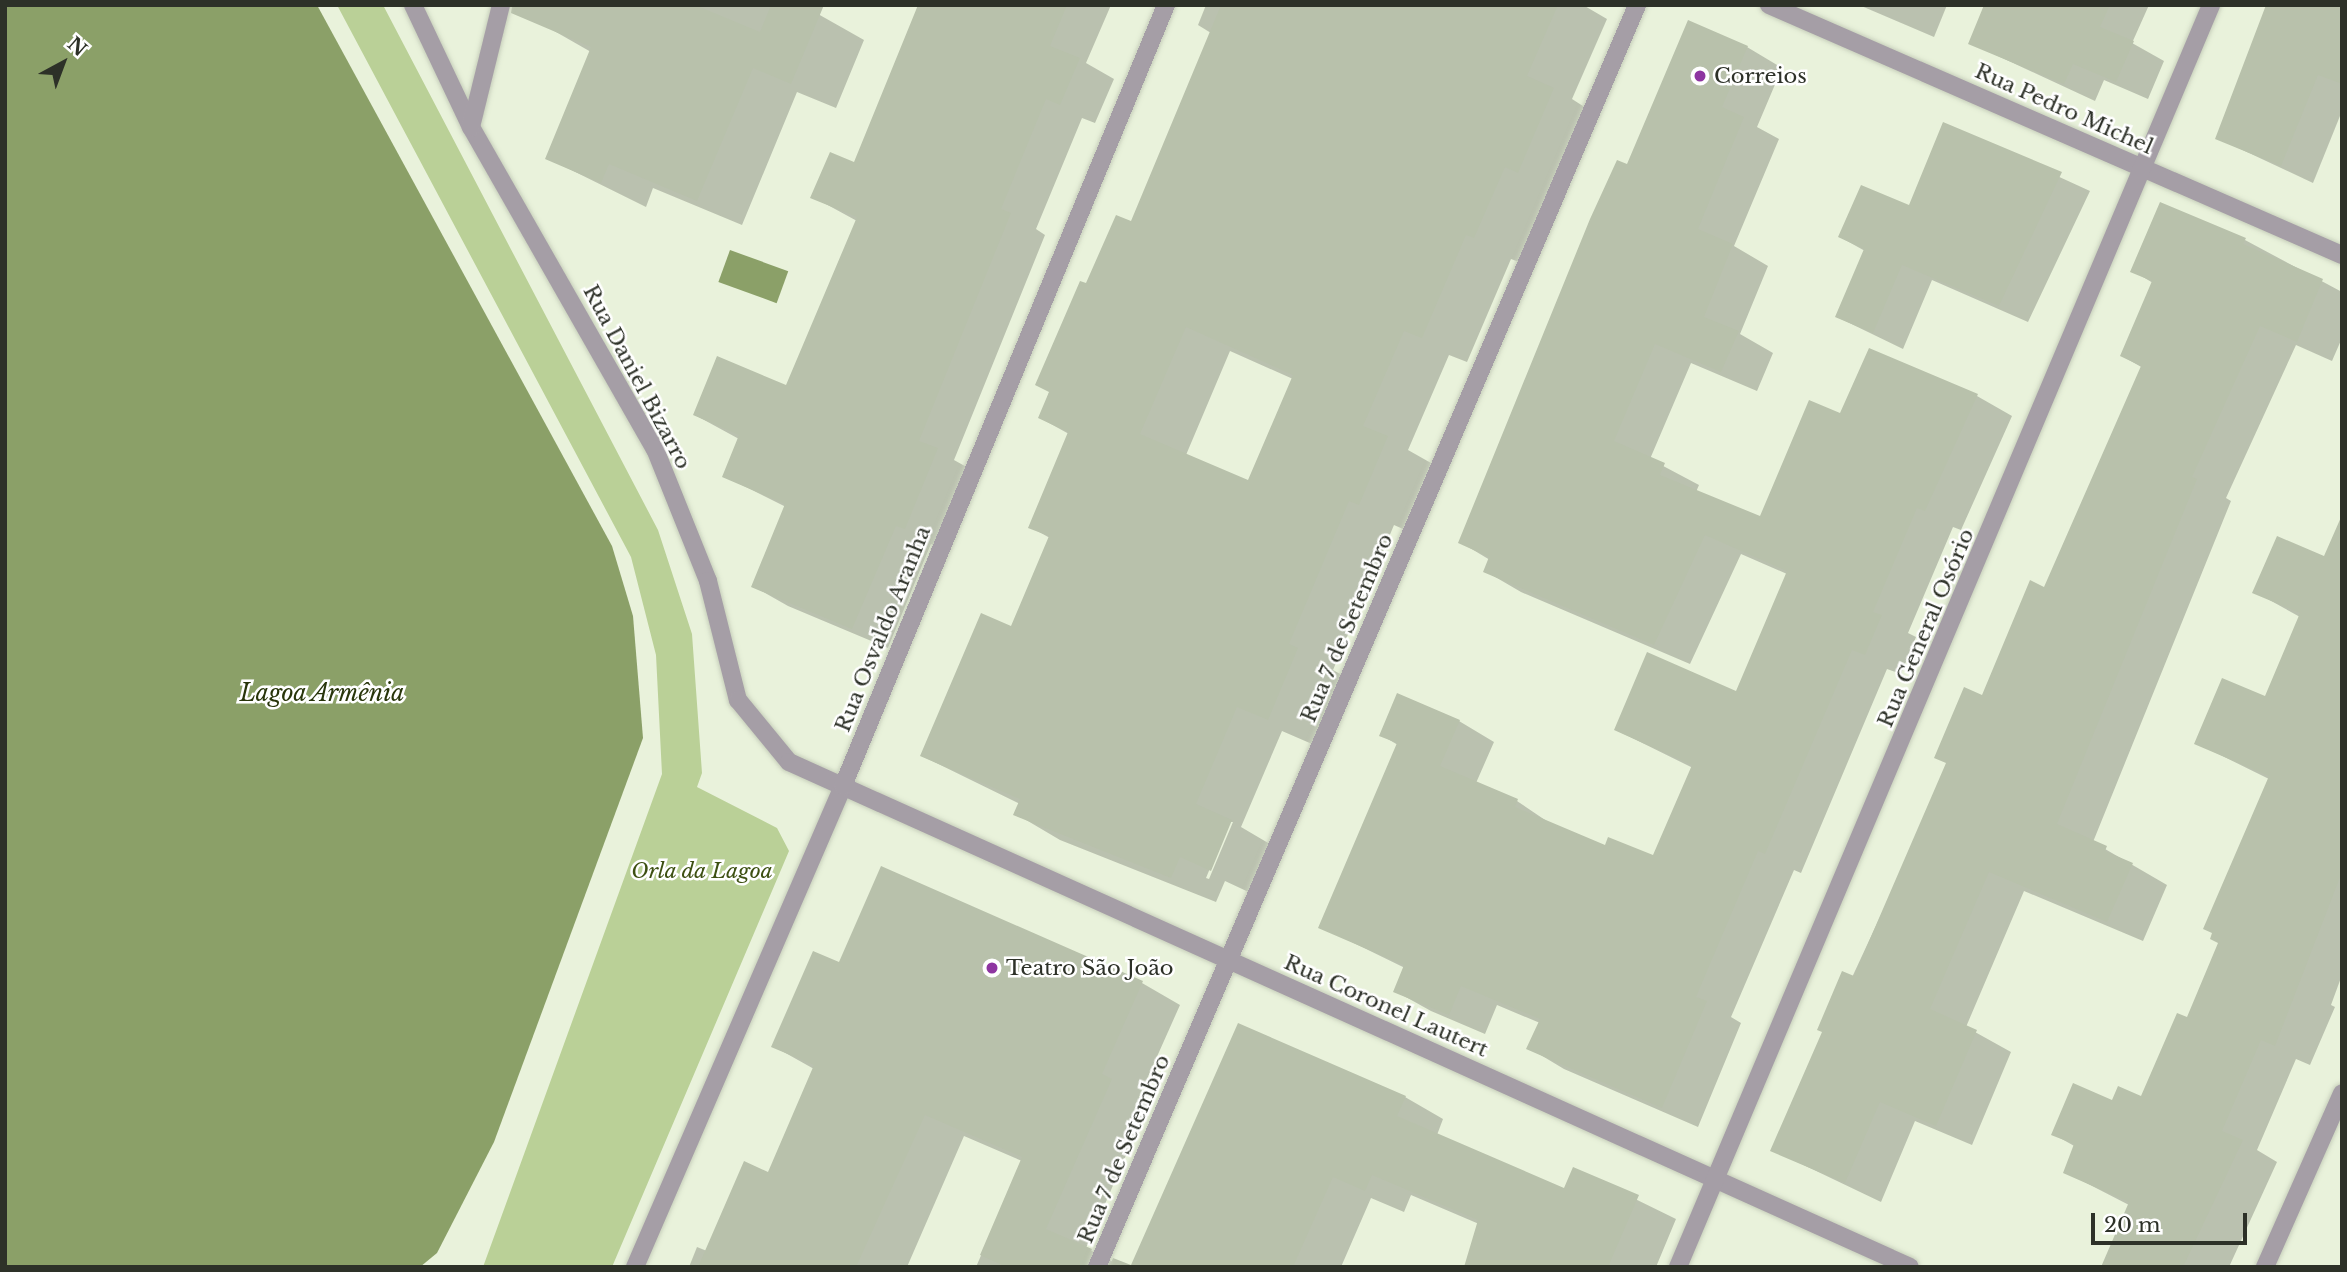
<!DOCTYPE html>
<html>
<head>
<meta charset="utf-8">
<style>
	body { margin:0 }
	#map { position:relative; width:2347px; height:1272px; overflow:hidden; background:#e9f2db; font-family:"Libre Baskerville",serif }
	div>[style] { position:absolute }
	.green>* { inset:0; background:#bad097 }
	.water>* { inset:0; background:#8ba068; transform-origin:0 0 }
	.shadow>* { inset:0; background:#0003 }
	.building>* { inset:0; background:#b8c1ab }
	.roads { filter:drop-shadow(0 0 2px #c7cfbb) drop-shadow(0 0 2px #c7cfbb) }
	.minor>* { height:18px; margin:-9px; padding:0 9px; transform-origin:9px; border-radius:9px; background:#a59ea6 }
	.dots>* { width:19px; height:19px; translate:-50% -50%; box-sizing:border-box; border:4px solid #fff; border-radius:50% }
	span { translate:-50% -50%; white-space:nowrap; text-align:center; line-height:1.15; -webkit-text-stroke:5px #fff; paint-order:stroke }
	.poi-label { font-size:21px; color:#2d3128 }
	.left { translate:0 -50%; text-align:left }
	.street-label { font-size:21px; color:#2d3128 }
	.park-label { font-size:21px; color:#3d5012; font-style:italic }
	.water-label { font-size:23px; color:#28350a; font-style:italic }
	.frame { position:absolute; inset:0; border:7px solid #2d3128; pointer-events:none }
	.north { position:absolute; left:28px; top:28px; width:70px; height:70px; -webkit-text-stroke:5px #fff; paint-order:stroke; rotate:41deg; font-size:19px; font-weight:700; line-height:28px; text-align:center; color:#2d3128 }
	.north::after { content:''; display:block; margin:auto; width:24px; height:32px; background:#2d3128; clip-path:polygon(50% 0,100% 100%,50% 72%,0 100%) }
	.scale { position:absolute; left:2091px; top:1213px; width:156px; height:32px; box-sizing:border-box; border:4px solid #2d3128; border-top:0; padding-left:9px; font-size:21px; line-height:24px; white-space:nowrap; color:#2d3128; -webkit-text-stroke:5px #fff; paint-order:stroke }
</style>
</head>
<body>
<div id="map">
	<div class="green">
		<i style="clip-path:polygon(337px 5px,383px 5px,658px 530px,692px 634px,702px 773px,697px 787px,777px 828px,789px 851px,612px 1267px,483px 1267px,662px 774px,656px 655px,631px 557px)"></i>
	</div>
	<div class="water">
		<i style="clip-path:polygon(5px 5px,317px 5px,612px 546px,633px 616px,643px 738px,494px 1142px,437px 1253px,420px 1267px,5px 1267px)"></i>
		<i style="left:730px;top:250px;width:62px;height:34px;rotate:20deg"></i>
	</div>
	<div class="shadow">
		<i style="clip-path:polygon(559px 5px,821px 5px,818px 14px,864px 40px,836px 108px,797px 92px,742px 225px,653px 188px,646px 207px,547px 158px,591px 52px,549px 28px)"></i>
		<i style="clip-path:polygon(923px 5px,1111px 5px,1086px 63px,1114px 79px,1095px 123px,1082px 118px,1036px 229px,1045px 235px,954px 460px,972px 470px,940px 548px,931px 544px,888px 648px,788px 606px,753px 586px,786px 507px,724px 476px,739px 439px,695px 415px,787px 387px,857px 221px,813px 197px,854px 164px)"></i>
		<i style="clip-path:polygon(evenodd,1206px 5px,1583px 5px,1607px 19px,1572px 99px,1597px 115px,1519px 262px,1511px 259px,1467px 362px,1449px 355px,1408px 450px,1431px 463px,1403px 529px,1394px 525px,1333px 670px,1342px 675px,1312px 744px,1282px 731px,1241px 827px,1275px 847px,1255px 895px,1225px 881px,1216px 902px,1060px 840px,1016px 814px,1020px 804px,922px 756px,1012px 628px,1050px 538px,1030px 527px,1069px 434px,1040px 418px,1087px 285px,1132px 224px,1211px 33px,1198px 25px,1206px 5px,1230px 351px,1293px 379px,1249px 482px,1186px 455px,1230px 351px,1206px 5px,1229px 822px,1233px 822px,1209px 879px,1206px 878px,1229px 822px)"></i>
		<i style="clip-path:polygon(1859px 5px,1947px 5px,1934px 37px)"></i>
		<i style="clip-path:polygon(1986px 5px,2149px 5px,2132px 43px,2164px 61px,2148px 99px,2104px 80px,2095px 101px,1970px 43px)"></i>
		<i style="clip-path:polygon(2342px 5px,2342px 111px,2313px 183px,2217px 138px)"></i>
		<i style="clip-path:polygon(1747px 47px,1782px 68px,1757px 127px,1779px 139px,1734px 246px,1768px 266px,1740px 334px,1773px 353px,1757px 391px,1691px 363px,1650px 459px,1699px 485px,1696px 492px,1761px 518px,1841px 416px,1870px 350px,1977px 396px,2012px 416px,1961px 530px,1953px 527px,1908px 633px,1916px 637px,1901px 674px,1887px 669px,1801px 873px,1794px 870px,1731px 1017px,1741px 1023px,1698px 1127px,1564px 1069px,1529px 1048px,1540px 1023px,1497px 1005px,1485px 1034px,1431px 1011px,1395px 991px,1405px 968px,1321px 927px,1398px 745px,1381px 735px,1459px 721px,1494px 742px,1476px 783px,1517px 801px,1551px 824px,1606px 847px,1654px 858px,1693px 768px,1616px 730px,1737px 694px,1787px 574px,1741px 554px,1690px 664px,1521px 592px,1485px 571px,1490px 560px,1460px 542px,1628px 166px)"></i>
		<i style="clip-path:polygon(1944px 124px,2090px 191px,2028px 322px,1932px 280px,1903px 349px,1837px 317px,1865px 251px,1840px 237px,1910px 208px)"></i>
		<i style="clip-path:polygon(2245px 240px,2342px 292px,2342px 338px,2332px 361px,2296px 345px,2226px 498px,2231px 501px,2093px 842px,2167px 885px,2143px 941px,2024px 891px,1966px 1027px,2011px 1052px,1972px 1145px,1915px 1121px,1881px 1202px,1772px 1150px,1982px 697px,2045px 589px,2143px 368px,2122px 356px,2153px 283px,2133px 271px)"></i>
		<i style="clip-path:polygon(2342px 555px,2342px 975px,2331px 1005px,2335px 1007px,2310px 1065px,2296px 1059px,2257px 1150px,2277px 1162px,2229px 1267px,2103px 1267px,2129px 1205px,2065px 1172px,2076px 1147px,2053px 1134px,2113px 1102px,2142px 1098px,2187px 1019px,2220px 943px,2269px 779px,2196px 743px,2266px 698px,2300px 617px,2255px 592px,2338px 564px)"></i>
		<i style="clip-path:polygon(840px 965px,1142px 983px,1180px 1005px,1139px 1097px,1149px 1102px,1086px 1248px,1113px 1262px,1133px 1266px,1405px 1097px,1443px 1119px,1437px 1135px,1565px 1190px,1574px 1169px,1676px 1219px,1656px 1267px,1466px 1267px,1479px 1224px,1411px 1195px,1404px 1212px,1371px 1198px,1341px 1267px,976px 1267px,1022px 1161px,964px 1136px,907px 1267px,689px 1267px,697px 1247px,707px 1251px,769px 1174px,814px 1069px,773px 1046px)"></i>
	</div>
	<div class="building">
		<i style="clip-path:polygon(512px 5px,695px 5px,760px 32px,771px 5px,824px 5px,791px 84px,753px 68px,697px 201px,609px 164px,601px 183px,545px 159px,591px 47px,511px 13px)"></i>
		<i style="clip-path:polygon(918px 5px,1067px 5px,1050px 46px,1080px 58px,1060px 105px,1046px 99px,1001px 209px,1011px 213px,919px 441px,938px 448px,905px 529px,896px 526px,852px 629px,751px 587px,785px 504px,722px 477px,739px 435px,693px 415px,717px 356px,786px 385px,857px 217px,810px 198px,830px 152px,854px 162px)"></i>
		<i style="clip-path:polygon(evenodd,1221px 5px,1558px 5px,1527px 76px,1554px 88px,1518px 173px,1505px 167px,1474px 238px,1466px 235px,1422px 338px,1404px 331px,1363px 426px,1388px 436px,1359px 505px,1349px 501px,1289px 644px,1298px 648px,1268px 720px,1237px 707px,1196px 804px,1232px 820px,1211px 871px,1180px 857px,1171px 878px,1013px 815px,1020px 799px,920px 756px,981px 613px,1011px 626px,1049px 536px,1028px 528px,1068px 432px,1038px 418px,1049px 392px,1035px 385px,1080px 281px,1086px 283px,1116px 215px,1131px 221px,1221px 5px,1186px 327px,1293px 375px,1248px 480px,1140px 434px,1186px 327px)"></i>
		<i style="clip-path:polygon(1984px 5px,2110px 5px,2100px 27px,2134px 41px,2116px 82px,2073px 64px,2064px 84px,1968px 44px)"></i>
		<i style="clip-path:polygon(2266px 5px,2342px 5px,2342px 84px,2318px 75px,2281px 166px,2215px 139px)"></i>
		<i style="clip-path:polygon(1688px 20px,1748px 46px,1722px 107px,1744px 117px,1698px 229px,1733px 244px,1704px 317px,1739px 331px,1721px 372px,1655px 344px,1614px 441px,1665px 463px,1660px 475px,1760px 516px,1809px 400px,1840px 413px,1869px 348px,1978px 394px,1925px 511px,1917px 508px,1873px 612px,1882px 615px,1865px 655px,1852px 650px,1765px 854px,1758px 851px,1696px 997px,1707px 1001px,1662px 1108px,1526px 1049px,1540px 1019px,1461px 986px,1449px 1015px,1393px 992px,1404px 965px,1318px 928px,1397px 743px,1379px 736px,1397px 693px,1460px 720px,1440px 766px,1518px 799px,1515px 807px,1605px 845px,1608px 837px,1653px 855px,1692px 765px,1614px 730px,1647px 652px,1736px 691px,1787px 571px,1705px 535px,1654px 645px,1483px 572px,1489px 557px,1458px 543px,1590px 219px,1617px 160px,1627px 164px)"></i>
		<i style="clip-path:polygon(1943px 122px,2062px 172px,1999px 306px,1902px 265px,1873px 333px,1835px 317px,1864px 249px,1838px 237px,1861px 185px,1909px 205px)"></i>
		<i style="clip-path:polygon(2160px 202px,2246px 238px,2243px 244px,2323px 279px,2297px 342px,2260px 326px,2192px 477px,2197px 479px,2057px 824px,2107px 846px,2105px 851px,2133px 863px,2107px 922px,1989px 872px,1930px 1009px,1977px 1030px,1936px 1126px,1880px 1102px,1845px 1183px,1770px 1151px,1822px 1032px,1817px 1030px,1842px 971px,1854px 976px,1946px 763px,1934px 758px,1964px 687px,1982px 695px,2030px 580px,2044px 587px,2141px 366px,2120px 356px,2152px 281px,2130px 272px)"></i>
		<i style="clip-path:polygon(2342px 515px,2342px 872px,2275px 1046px,2261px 1040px,2222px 1131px,2243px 1140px,2183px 1267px,2101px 1267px,2129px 1202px,2063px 1173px,2074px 1144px,2051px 1135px,2073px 1083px,2112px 1100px,2118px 1086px,2141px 1096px,2177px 1013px,2187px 1017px,2218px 943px,2210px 939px,2212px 933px,2203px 929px,2269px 776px,2194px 744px,2222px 678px,2265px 696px,2300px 613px,2252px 593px,2277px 536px,2324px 556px)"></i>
		<i style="clip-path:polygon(881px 866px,1143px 981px,1102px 1074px,1112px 1079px,1046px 1229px,1092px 1249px,1086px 1267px,1007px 1267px,980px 1255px,1022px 1157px,925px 1115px,856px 1267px,698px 1267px,744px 1161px,768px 1172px,814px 1065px,771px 1047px,813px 951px,839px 962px)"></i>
		<i style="clip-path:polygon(1238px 1023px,1406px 1096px,1397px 1116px,1564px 1188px,1573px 1167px,1639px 1195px,1608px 1267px,1464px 1267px,1478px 1220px,1372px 1175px,1365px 1191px,1333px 1177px,1293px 1267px,1109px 1267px,1113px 1258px,1131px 1265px)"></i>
	</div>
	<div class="roads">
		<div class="minor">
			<i style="left:413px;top:5px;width:135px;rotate:64.6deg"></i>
			<i style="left:471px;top:127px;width:371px;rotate:60.3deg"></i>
			<i style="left:655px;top:449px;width:142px;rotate:68.1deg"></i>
			<i style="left:708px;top:581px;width:123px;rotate:75.9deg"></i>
			<i style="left:738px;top:700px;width:80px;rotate:50.6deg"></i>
			<i style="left:789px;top:762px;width:1229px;rotate:24.25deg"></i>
			<i style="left:1769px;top:5px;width:625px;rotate:23.57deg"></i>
			<i style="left:471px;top:127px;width:126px;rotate:-76.2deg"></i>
			<i style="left:635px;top:1267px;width:524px;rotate:-66.61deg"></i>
			<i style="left:843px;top:786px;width:845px;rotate:-67.53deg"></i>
			<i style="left:1097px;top:1267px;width:1373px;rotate:-66.83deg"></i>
			<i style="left:1678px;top:1267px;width:1370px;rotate:-67.1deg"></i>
			<i style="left:2265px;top:1267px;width:190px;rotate:-66.1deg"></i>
		</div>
	</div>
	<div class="dots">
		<i style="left:1700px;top:76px;background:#8e35a1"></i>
		<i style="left:992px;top:968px;background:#8e35a1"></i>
	</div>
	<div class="poi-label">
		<span class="left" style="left:1714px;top:76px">Correios</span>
		<span class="left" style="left:1006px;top:968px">Teatro São João</span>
	</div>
	<div class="street-label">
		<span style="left:2064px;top:109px;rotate:24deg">Rua Pedro Michel</span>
		<span style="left:637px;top:377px;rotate:62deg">Rua Daniel Bizarro</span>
		<span style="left:1347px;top:628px;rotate:-67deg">Rua 7 de Setembro</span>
		<span style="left:1926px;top:628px;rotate:-67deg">Rua General Osório</span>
		<span style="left:883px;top:629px;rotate:-68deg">Rua Osvaldo Aranha</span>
		<span style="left:1386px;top:1006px;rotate:24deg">Rua Coronel Lautert</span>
		<span style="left:1124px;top:1149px;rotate:-67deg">Rua 7 de Setembro</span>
	</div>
	<div class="park-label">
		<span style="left:702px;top:871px">Orla da Lagoa</span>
	</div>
	<div class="water-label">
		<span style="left:322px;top:693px">Lagoa Armênia</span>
	</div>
	<div class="frame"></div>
	<div class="north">N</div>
	<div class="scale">20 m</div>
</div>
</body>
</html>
